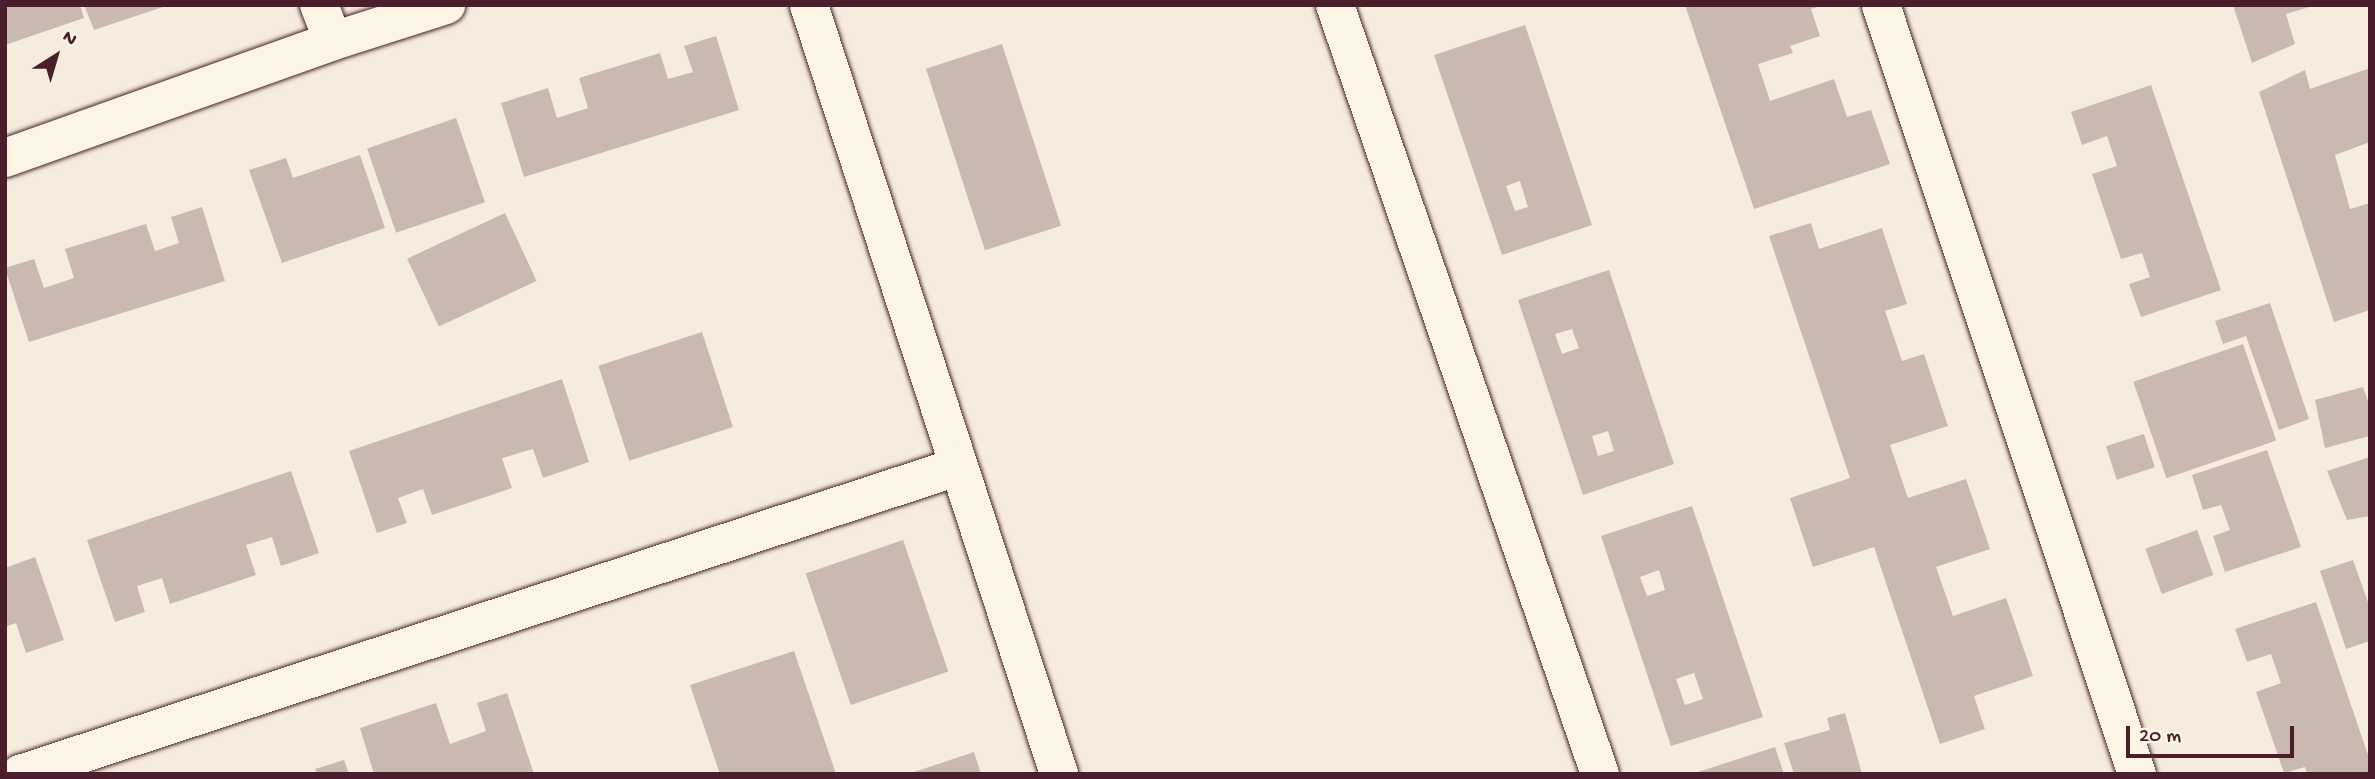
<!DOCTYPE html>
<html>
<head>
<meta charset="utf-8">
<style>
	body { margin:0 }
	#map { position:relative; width:2375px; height:779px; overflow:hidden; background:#f5ecde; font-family:"Gochi Hand",sans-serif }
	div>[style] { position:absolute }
	.building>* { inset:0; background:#cab9b1; transform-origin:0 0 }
	.roads { filter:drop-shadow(0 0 2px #4a1f2b) drop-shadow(0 0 2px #4a1f2b) }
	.street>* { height:38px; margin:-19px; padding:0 19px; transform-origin:19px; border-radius:19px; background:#fcf5e5 }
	span { translate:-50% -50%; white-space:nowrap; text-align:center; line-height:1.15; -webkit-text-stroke:5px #fcf5e5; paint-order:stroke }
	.frame { position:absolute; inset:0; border:7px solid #4a1f2b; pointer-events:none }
	.north { position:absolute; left:21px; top:21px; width:70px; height:70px; -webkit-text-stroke:5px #fcf5e5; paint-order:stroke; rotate:37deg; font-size:19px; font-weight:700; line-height:28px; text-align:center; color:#4a1f2b }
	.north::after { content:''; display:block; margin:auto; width:24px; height:32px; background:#4a1f2b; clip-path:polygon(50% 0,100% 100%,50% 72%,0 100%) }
	.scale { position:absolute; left:2126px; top:726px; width:168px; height:32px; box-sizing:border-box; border:4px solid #4a1f2b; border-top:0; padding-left:9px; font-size:21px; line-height:24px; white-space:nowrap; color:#4a1f2b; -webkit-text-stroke:5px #fcf5e5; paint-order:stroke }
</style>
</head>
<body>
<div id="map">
	<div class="building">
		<i style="clip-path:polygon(5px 5px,80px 5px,84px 18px,5px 45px)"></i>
		<i style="clip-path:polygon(84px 5px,166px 5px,166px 6px,94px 30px)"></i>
		<i style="clip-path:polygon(1685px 5px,1823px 5px,1811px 9px,1820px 36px,1790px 46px,1793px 53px,1758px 64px,1770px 101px,1834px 79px,1847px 117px,1871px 110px,1890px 164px,1754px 209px)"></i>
		<i style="clip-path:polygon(2233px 5px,2313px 5px,2313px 6px,2286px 14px,2295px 44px,2252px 63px)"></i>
		<i style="clip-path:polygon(evenodd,1525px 25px,1592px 225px,1502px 255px,1434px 55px,1525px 25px,1520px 181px,1528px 207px,1515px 211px,1506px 186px,1520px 181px)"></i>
		<i style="clip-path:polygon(716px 36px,739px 110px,524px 177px,501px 103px,548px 88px,557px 118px,588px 108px,579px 78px,660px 53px,668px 79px,693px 72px,684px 46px)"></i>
		<i style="left:1002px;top:44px;width:191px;height:80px;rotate:72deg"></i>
		<i style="clip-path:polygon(2370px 68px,2370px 142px,2335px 155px,2350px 209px,2370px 203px,2370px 310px,2334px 322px,2259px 92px,2305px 70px,2310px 89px)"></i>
		<i style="clip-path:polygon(2151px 85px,2221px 290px,2141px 317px,2129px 284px,2150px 277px,2142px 253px,2121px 259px,2092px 174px,2117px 166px,2107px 136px,2082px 145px,2071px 112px)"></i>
		<i style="left:456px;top:118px;width:89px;height:94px;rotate:71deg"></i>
		<i style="clip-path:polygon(360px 155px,385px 228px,282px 263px,249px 170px,286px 158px,293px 178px)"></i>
		<i style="clip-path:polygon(202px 207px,225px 281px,29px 342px,5px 268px,34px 259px,44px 288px,74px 278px,65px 249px,146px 224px,155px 251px,179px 243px,171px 217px)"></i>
		<i style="left:505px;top:213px;width:75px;height:108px;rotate:65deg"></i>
		<i style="clip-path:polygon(1811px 223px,1819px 249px,1882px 228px,1907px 304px,1885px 311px,1902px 361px,1924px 354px,1948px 426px,1890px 445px,1908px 498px,1966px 479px,1990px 549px,1936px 567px,1953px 616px,2006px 598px,2033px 676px,1974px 696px,1985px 729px,1940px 744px,1874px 547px,1813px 567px,1790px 498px,1850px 478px,1769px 236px)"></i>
		<i style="clip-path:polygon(evenodd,1609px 270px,1674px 464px,1583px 495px,1518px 300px,1609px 270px,1572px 329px,1579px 348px,1562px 354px,1555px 334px,1572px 329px,1609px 270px,1608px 431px,1614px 451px,1598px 456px,1592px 436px,1608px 431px)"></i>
		<i style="clip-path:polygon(2270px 303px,2309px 419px,2279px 430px,2246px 336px,2223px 344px,2215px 321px)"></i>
		<i style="left:702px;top:332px;width:100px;height:109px;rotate:72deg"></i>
		<i style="left:2243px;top:344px;width:102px;height:116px;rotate:71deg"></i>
		<i style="clip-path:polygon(562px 379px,589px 462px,543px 478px,533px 449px,502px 458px,512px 488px,432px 515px,423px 489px,398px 498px,407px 523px,377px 533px,349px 451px)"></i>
		<i style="clip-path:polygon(2363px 387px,2370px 407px,2370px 436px,2325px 448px,2315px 400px)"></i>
		<i style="left:2144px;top:434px;width:35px;height:40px;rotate:72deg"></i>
		<i style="clip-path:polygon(2267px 450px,2301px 547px,2225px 572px,2213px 536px,2230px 530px,2221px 505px,2203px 510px,2192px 475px)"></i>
		<i style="clip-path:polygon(2370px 457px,2370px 516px,2347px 520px,2327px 471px)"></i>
		<i style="clip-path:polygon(291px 471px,319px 553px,281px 566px,272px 537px,246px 545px,256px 575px,170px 604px,162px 578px,137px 586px,145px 612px,115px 622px,87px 540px)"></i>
		<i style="clip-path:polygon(evenodd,1692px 506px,1763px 717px,1671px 746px,1601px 536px,1692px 506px,1659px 570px,1665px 590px,1647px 596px,1640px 577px,1659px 570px,1692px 506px,1694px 673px,1703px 699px,1685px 705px,1676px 679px,1694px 673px)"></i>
		<i style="left:2197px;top:530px;width:48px;height:55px;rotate:70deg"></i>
		<i style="left:903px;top:540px;width:139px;height:103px;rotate:71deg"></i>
		<i style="clip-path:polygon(35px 557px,64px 640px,26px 653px,16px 623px,5px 627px,5px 568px)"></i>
		<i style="clip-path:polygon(2353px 560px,2370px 608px,2370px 641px,2346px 649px,2320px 571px)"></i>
		<i style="clip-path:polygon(2316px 602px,2370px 761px,2370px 774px,2307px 774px,2305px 767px,2284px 773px,2256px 692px,2281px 683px,2271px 654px,2247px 662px,2235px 629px)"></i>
		<i style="clip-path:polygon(794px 651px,836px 774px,720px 774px,690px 685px)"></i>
		<i style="clip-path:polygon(507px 693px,534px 774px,374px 774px,360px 728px,436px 703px,450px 744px,486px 731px,477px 703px)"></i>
		<i style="clip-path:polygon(1845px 713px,1862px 774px,1794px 774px,1784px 743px,1830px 730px,1827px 718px)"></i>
		<i style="clip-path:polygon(1775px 747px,1784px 774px,1695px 774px,1695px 773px)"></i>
		<i style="clip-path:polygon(974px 752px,981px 774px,911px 774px,911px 773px)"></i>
		<i style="clip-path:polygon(344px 760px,349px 774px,317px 774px,315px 769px)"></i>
	</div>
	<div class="roads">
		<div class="street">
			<i style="left:809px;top:5px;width:809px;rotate:71.99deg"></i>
			<i style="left:1335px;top:5px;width:813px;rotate:70.99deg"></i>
			<i style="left:1881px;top:5px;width:810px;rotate:71.59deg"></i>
			<i style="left:333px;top:41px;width:119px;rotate:-17.7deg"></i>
			<i style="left:5px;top:158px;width:348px;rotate:-19.6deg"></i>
			<i style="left:333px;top:41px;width:39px;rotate:-111deg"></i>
			<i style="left:20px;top:774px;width:986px;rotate:-18.14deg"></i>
		</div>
	</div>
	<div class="frame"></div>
	<div class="north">N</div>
	<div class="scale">20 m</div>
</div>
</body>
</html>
